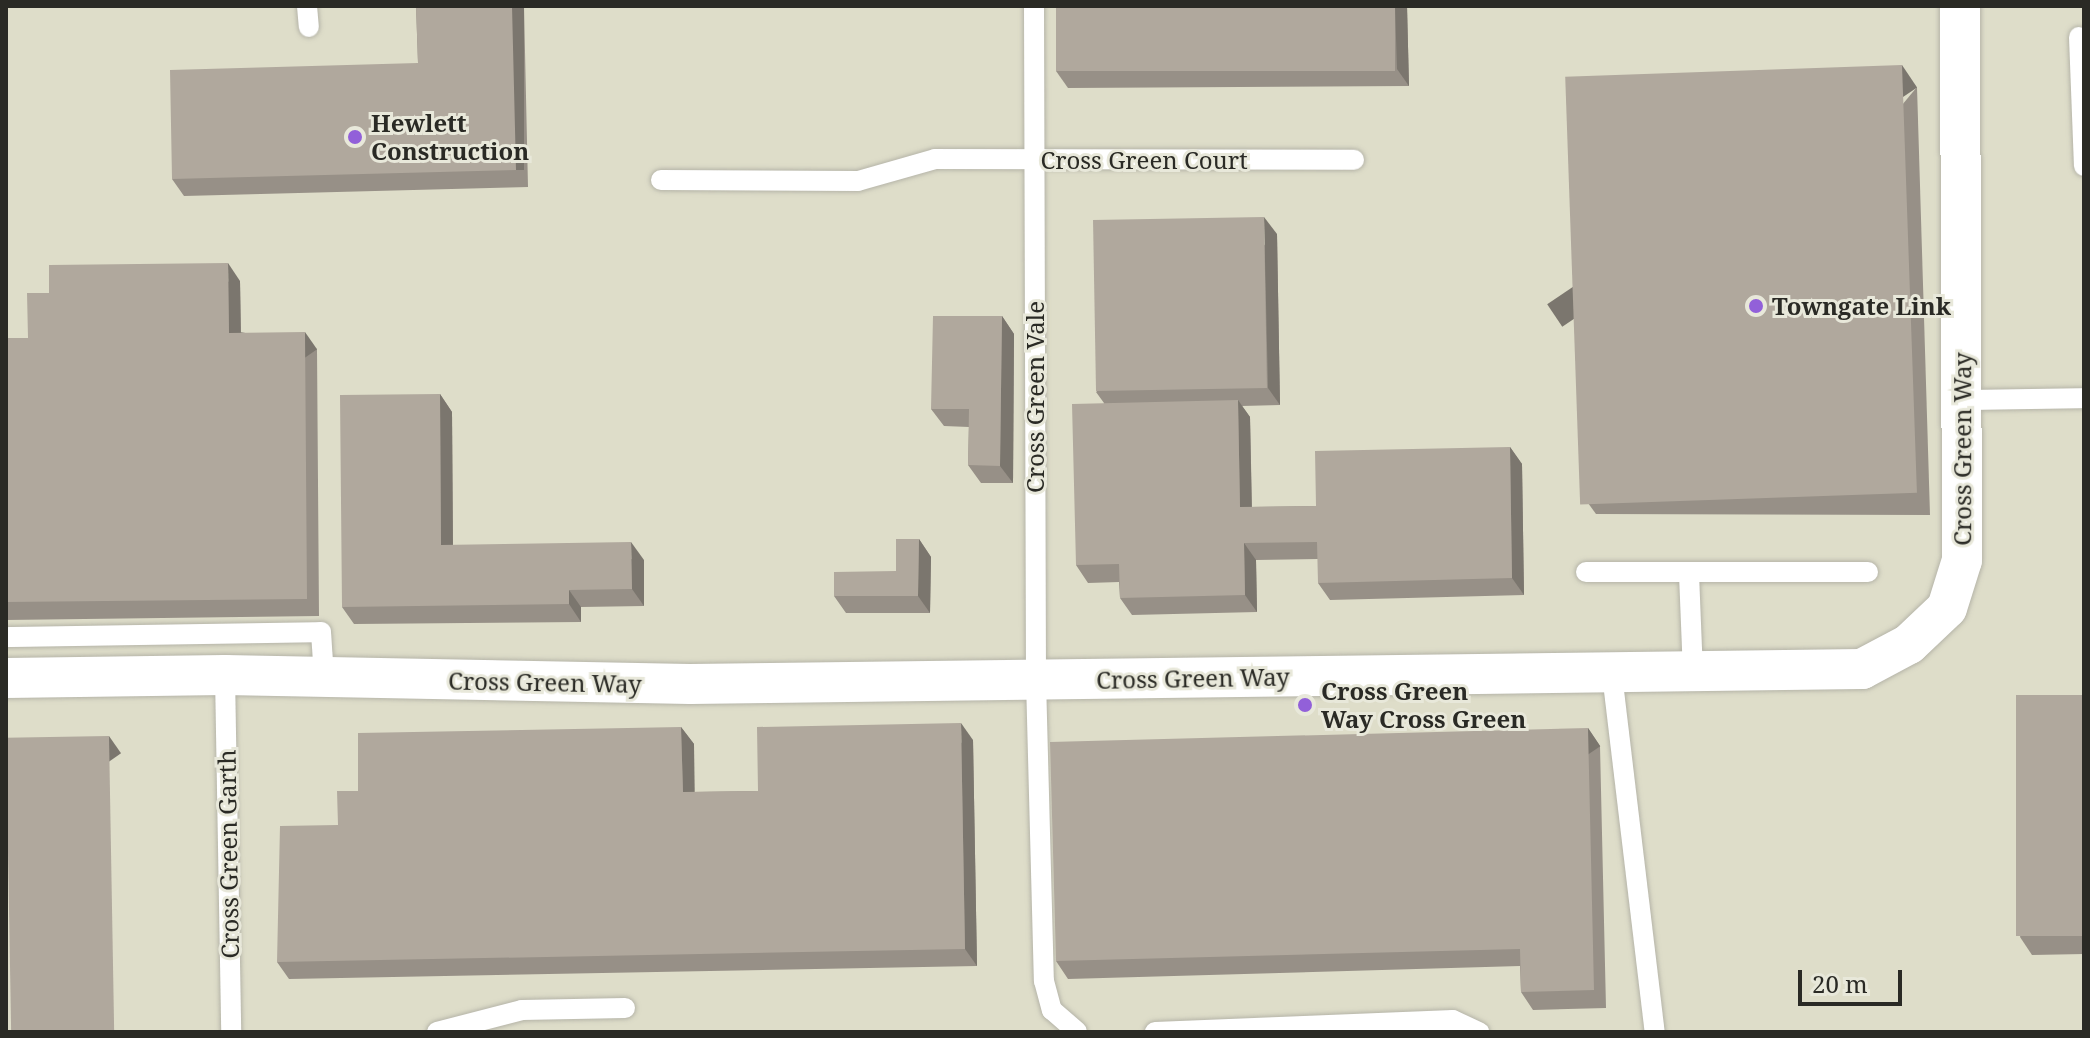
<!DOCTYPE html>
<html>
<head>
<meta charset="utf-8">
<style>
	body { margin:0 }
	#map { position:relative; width:2090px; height:1038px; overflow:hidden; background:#e8e8da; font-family:"Noto Serif",serif }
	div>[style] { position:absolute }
	.built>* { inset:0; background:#deddc9; transform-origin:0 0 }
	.roads { filter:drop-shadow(0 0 2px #b5b4a8) drop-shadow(0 0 2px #b5b4a8) }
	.service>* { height:20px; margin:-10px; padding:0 10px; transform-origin:10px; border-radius:10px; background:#fff }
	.minor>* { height:40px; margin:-20px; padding:0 20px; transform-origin:20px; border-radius:20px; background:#fff }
	.wall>* { inset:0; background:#979087 }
	.shaded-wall>* { inset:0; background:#7b766e; transform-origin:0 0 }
	.building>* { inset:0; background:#b0a89d; transform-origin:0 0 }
	.dots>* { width:22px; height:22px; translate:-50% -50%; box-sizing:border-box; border:4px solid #e8e8da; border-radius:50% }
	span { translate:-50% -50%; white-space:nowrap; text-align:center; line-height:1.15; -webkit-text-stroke:6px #e8e8da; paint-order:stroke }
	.poi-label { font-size:24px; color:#2a2a25; font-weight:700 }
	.left { translate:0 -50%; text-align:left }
	.street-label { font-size:24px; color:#2a2a25 }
	.frame { position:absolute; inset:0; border:8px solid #2a2a25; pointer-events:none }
	.scale { position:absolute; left:1798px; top:970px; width:104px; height:36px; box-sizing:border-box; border:4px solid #2a2a25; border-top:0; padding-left:10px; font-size:24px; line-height:28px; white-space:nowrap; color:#2a2a25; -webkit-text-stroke:6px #e8e8da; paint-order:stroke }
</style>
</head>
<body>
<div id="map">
	<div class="built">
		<i style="left:6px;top:6px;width:2078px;height:1026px"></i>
	</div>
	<div class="roads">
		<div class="service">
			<i style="left:307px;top:6px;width:21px;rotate:85deg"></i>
			<i style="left:1034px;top:6px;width:674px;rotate:89.83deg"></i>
			<i style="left:1036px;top:680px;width:301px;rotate:88.5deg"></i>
			<i style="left:1044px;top:981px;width:30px;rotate:75deg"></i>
			<i style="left:1052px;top:1010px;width:33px;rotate:41deg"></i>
			<i style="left:2079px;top:37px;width:129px;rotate:87.8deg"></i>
			<i style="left:661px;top:180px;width:197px;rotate:0.3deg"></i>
			<i style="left:858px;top:181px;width:80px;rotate:-15.9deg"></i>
			<i style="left:935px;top:159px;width:419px;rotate:0.1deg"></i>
			<i style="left:1963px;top:400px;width:121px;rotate:-0.9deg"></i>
			<i style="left:1586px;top:572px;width:282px"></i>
			<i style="left:1689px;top:574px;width:98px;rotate:87.7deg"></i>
			<i style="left:6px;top:637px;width:315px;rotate:-0.9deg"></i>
			<i style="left:321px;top:632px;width:45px;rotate:86.2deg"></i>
			<i style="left:1612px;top:674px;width:361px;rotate:83.2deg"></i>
			<i style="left:225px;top:675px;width:357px;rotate:89deg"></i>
			<i style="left:437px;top:1032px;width:88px;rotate:-14.5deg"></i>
			<i style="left:522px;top:1010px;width:103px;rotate:-1.1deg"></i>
			<i style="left:1155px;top:1032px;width:298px;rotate:-2.3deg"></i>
			<i style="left:1453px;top:1020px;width:29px;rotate:25deg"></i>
		</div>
		<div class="minor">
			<i style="left:6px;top:678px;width:219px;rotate:-0.8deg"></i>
			<i style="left:225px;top:675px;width:465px;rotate:1.1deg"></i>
			<i style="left:690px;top:684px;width:1172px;rotate:-0.73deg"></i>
			<i style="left:1862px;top:669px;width:53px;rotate:-28deg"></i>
			<i style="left:1909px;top:644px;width:52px;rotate:-43.5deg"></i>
			<i style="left:1947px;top:608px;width:50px;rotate:-72.6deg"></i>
			<i style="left:1962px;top:560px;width:554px;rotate:-90.21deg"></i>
		</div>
	</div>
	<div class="wall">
		<i style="clip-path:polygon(416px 6px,524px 6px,528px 187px,184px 196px,172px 179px,418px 63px)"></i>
		<i style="clip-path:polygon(1056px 6px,1407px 6px,1409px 86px,1068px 88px,1056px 71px)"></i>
		<i style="clip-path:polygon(1917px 87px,1930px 515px,1596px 514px,1580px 492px)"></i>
		<i style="clip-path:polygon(1277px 234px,1280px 405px,1242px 406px,1250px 417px,1252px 507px,1316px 506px,1510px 447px,1522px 464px,1524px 595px,1330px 600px,1318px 583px,1318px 559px,1256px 560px,1257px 612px,1132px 615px,1120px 598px,1119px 582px,1088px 583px,1076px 565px,1104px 403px,1096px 392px)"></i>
		<i style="clip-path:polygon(240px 281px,241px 332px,317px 349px,319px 616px,6px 620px,6px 338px,28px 338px,49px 293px)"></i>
		<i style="clip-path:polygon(1002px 316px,1014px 334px,1013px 483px,981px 483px,968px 465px,969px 427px,944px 426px,931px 409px)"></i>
		<i style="clip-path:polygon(440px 394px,452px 412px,453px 545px,644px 560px,644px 606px,581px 607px,581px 622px,354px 624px,342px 607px)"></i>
		<i style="clip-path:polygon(919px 539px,931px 557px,930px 613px,846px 613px,834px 596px,896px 571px)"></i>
		<i style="clip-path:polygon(2084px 695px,2084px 954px,2032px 955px,2020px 937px)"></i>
		<i style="clip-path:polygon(681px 727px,694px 744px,694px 792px,758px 791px,973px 740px,977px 966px,289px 979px,277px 962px,338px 825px)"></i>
		<i style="clip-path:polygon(1588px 728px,1600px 746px,1606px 1008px,1533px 1010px,1521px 992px,1520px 966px,1068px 979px,1056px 961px)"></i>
	</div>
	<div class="shaded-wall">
		<i style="left:512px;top:6px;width:12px;height:164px"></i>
		<i style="clip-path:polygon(1395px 6px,1407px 6px,1409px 86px,1397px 69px)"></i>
		<i style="left:1902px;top:65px;width:27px;height:428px;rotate:56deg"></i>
		<i style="clip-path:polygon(1264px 217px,1277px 234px,1280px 405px,1268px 388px)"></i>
		<i style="clip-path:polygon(228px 263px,240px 281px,241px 350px,229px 333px)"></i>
		<i style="clip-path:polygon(1002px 316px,1014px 334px,1013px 483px,1000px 466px)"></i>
		<i style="left:305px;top:332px;width:21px;height:267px;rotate:55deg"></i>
		<i style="clip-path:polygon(440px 394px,452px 412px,453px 562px,441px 545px)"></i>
		<i style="clip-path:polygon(1238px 400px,1250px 417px,1252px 525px,1240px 507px)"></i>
		<i style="clip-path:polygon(1510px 447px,1522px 464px,1524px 595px,1512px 578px)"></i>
		<i style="clip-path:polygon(919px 539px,931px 557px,930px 613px,918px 596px)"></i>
		<i style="clip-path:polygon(631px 542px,644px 560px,644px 606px,632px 589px)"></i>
		<i style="clip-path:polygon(1244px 543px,1256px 560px,1257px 612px,1245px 595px)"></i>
		<i style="clip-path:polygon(569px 590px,581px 607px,581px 622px,569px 604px)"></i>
		<i style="clip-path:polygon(961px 723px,973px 740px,977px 966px,965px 949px)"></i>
		<i style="clip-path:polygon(681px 727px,694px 744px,695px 810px,683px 792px)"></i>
		<i style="left:1588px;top:728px;width:22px;height:262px;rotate:56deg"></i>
		<i style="left:109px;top:736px;width:21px;height:296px;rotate:55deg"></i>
	</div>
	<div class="building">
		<i style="clip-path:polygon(416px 6px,512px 6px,516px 170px,172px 179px,170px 70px,418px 63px)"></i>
		<i style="left:1056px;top:6px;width:339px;height:65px"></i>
		<i style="left:1902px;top:65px;width:428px;height:337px;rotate:88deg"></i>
		<i style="left:1264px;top:217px;width:171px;height:171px;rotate:89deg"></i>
		<i style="clip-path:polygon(228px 263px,229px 333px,305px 332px,307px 599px,6px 602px,6px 338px,28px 338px,27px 293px,49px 293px,49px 265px)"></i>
		<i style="clip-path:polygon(933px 316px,1002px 316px,1000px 466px,968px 465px,969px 409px,931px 409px)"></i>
		<i style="clip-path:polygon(440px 394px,441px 545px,631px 542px,632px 589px,569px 590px,569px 604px,342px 607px,340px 395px)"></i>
		<i style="clip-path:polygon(1238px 400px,1240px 507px,1316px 506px,1315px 451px,1510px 447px,1512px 578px,1318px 583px,1317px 542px,1244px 543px,1245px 595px,1120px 598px,1119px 564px,1076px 565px,1072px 404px)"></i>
		<i style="clip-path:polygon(896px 539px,919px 539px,918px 596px,834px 596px,834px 572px,896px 571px)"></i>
		<i style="left:2084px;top:695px;width:241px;height:68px;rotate:90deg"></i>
		<i style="clip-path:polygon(961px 723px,965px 949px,277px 962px,280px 826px,338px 825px,337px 791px,358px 791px,358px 733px,681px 727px,683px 792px,758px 791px,757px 727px)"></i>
		<i style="clip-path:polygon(1588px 728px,1594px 990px,1521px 992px,1520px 949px,1056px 961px,1050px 742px)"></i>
		<i style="left:109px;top:736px;width:296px;height:103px;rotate:89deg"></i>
	</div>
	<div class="dots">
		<i style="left:355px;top:137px;background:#9260d9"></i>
		<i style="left:1756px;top:306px;background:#9260d9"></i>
		<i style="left:1305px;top:705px;background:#9260d9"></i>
	</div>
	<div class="poi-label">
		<span class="left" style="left:371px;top:137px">Hewlett<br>Construction</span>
		<span class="left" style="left:1772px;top:306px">Towngate Link</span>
		<span class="left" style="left:1321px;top:705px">Cross Green<br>Way Cross Green</span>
	</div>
	<div class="street-label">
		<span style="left:1144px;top:160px">Cross Green Court</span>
		<span style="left:1035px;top:397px;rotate:-90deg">Cross Green Vale</span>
		<span style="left:1962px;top:449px;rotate:-90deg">Cross Green Way</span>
		<span style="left:1193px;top:678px;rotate:-1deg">Cross Green Way</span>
		<span style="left:545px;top:682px;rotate:1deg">Cross Green Way</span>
		<span style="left:228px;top:854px;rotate:-91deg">Cross Green Garth</span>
	</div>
	<div class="frame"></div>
	<div class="scale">20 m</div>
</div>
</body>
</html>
